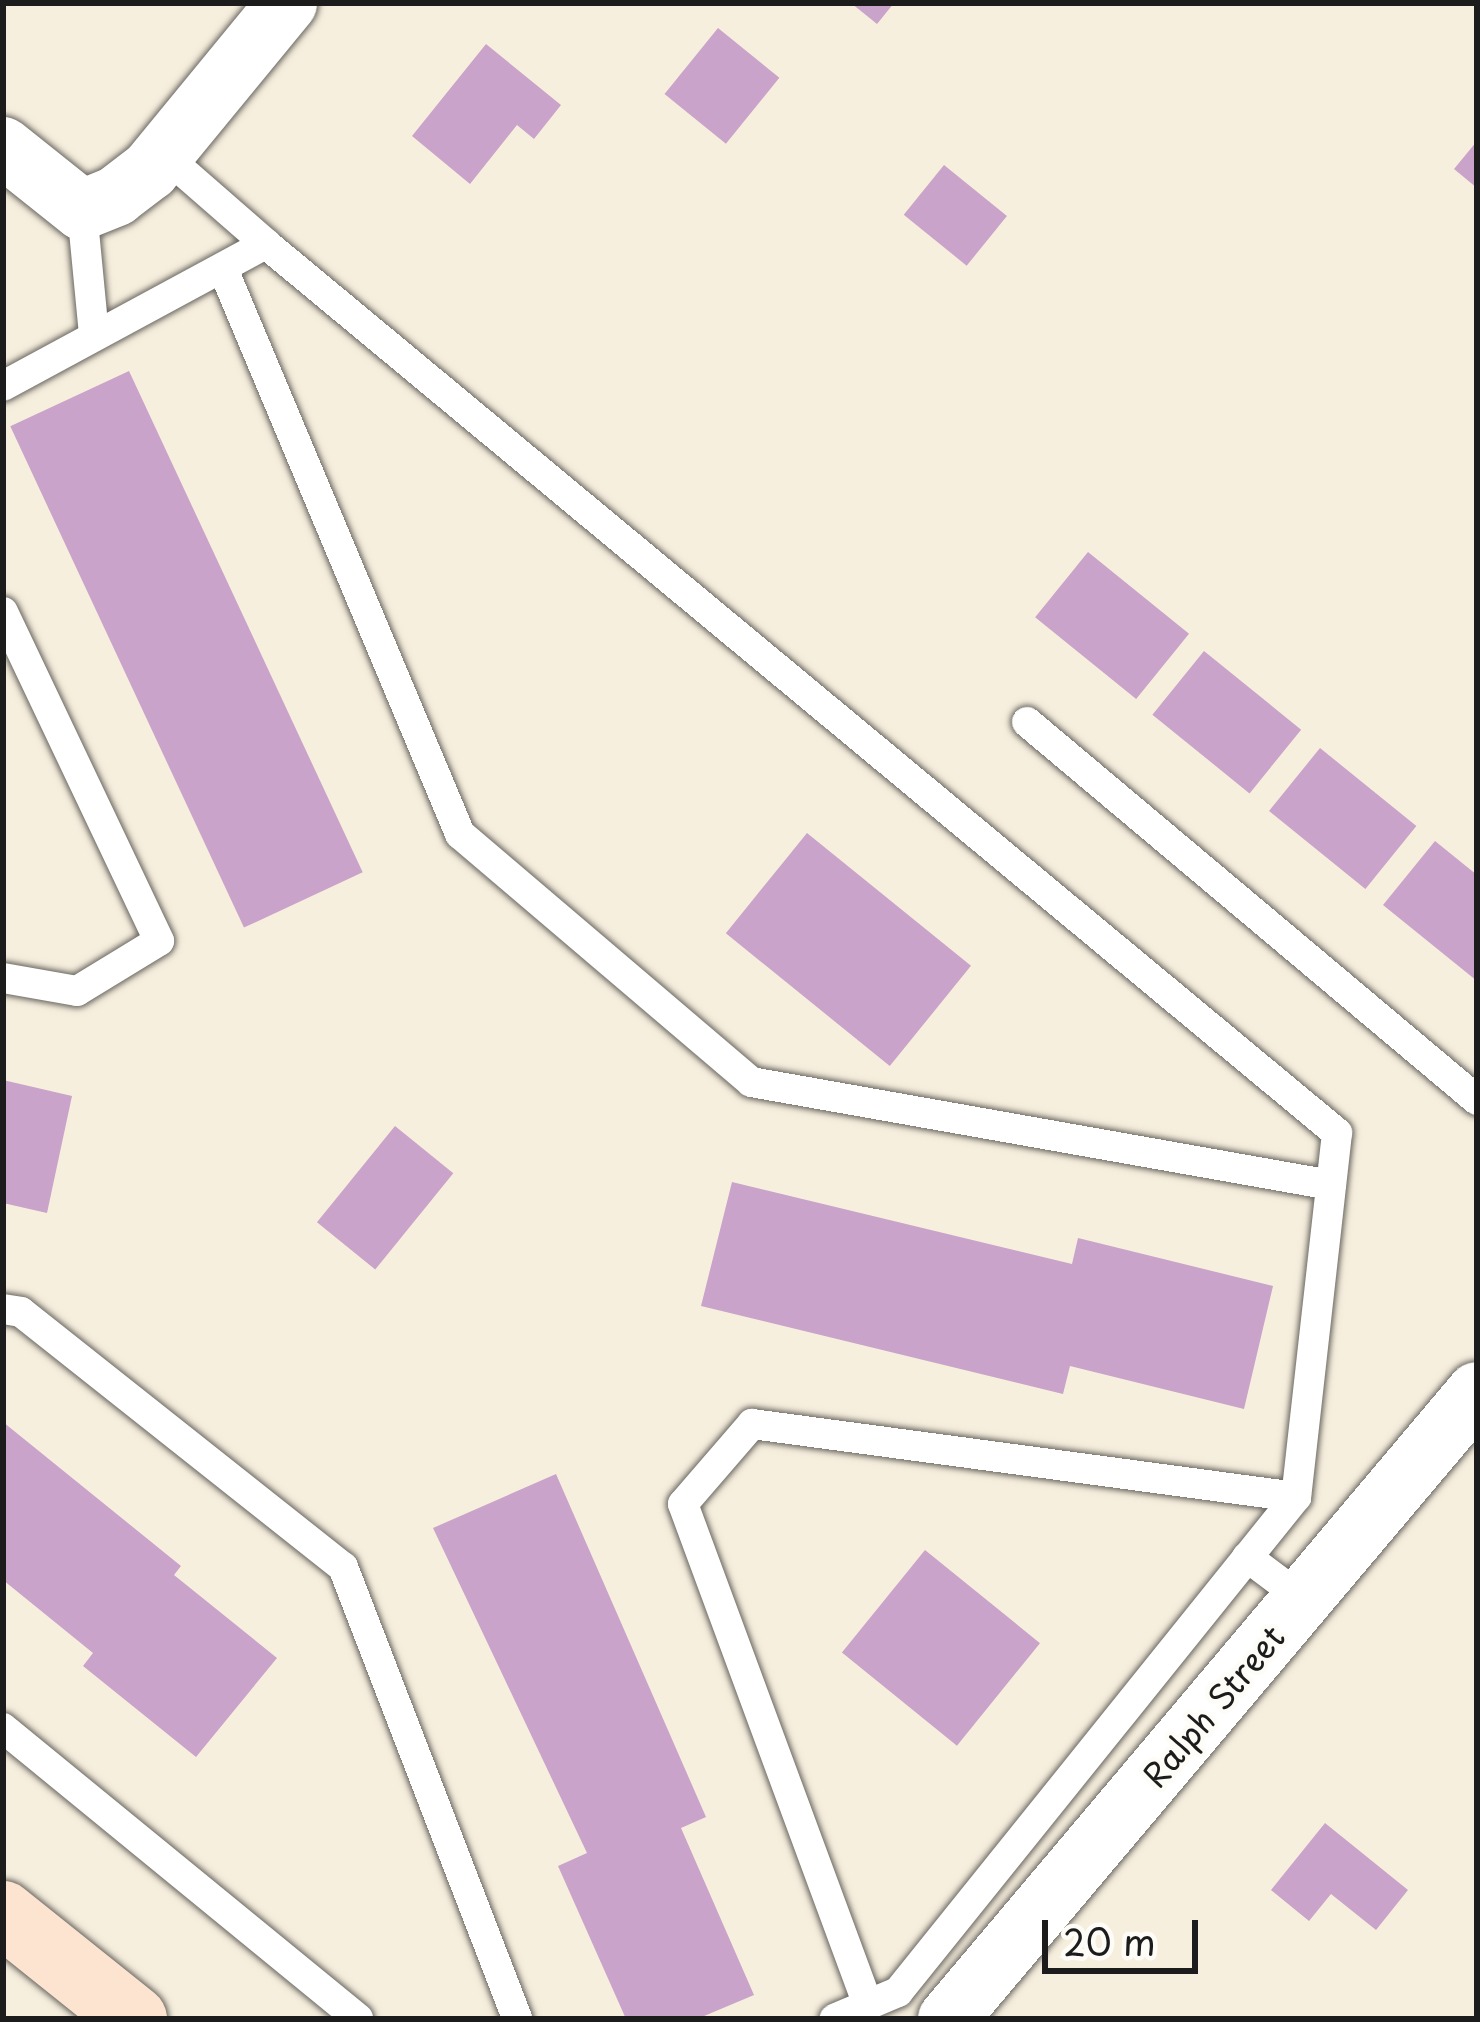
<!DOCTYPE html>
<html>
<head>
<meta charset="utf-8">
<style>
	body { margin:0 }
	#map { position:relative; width:1480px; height:2022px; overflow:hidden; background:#f7efde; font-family:"Playpen Sans",sans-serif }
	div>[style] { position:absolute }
	.building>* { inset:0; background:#c9a3c9; transform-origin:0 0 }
	.roads { filter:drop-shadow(0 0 3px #696660) drop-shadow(0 0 3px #696660) }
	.service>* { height:30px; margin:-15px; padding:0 15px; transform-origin:15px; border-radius:15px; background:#fff }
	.minor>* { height:60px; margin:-30px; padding:0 30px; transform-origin:30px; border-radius:30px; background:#fff }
	.secondary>* { height:66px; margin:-33px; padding:0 33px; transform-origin:33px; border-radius:33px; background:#fde4d1 }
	span { translate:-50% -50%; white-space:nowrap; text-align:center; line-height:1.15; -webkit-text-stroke:9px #fdfcf7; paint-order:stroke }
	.street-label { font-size:33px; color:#1c1c1c }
	.frame { position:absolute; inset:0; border:6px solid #1c1c1c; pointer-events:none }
	.scale { position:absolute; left:1042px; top:1920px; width:156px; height:54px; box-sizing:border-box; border:6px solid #1c1c1c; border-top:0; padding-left:15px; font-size:36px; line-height:42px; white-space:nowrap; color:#1c1c1c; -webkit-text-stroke:9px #fdfcf7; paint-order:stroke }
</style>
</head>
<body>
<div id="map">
	<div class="building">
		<i style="clip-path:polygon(851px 3px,894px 3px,877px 24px)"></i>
		<i style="left:718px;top:28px;width:79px;height:85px;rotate:39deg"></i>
		<i style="clip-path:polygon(486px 44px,561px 105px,534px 139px,517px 125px,470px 184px,412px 136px)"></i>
		<i style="clip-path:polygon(1477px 141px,1477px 188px,1454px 169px)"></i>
		<i style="left:944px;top:165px;width:81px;height:64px;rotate:39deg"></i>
		<i style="left:129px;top:371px;width:553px;height:131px;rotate:65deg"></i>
		<i style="left:1088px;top:552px;width:130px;height:84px;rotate:39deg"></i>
		<i style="left:1204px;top:651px;width:125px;height:82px;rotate:39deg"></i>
		<i style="left:1320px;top:748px;width:124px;height:81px;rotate:39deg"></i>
		<i style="left:807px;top:833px;width:211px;height:129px;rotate:39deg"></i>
		<i style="clip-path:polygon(1435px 841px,1477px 875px,1477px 981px,1383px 905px)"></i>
		<i style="clip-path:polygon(3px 1080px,72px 1096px,47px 1213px,3px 1203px)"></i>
		<i style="left:395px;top:1126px;width:75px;height:124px;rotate:39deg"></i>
		<i style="clip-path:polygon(732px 1182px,1072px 1264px,1078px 1238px,1273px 1286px,1244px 1409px,1070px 1366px,1063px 1394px,701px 1306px)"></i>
		<i style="clip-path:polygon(3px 1422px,181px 1566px,174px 1575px,277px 1658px,196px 1757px,83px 1666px,93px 1653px,3px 1580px)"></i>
		<i style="clip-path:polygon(556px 1474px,706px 1817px,681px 1828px,754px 1995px,697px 2019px,626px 2019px,558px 1866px,587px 1853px,433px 1528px)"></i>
		<i style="left:925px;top:1550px;width:148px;height:132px;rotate:39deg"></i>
		<i style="clip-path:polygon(1325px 1823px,1408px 1890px,1376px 1930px,1331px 1894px,1309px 1921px,1271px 1890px)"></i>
	</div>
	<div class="roads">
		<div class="service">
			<i style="left:163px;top:154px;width:137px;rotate:41.1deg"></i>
			<i style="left:82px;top:210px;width:125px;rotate:84.5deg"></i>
			<i style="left:223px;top:269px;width:613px;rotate:67.24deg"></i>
			<i style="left:460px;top:834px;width:382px;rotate:40.4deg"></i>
			<i style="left:751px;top:1082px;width:589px;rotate:10.07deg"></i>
			<i style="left:3px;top:386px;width:299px;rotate:-28.4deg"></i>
			<i style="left:266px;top:244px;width:1392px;rotate:39.69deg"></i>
			<i style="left:1337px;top:1133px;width:366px;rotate:96.4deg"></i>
			<i style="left:1296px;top:1497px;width:635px;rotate:128.8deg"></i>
			<i style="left:898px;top:1992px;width:69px;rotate:157.1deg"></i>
			<i style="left:3px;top:612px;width:364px;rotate:64.6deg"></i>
			<i style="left:159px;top:941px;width:96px;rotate:148.6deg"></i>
			<i style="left:77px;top:991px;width:75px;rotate:-170deg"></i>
			<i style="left:1027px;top:722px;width:588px;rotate:40.03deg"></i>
			<i style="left:3px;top:1309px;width:18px;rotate:9deg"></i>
			<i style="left:21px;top:1312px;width:411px;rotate:38.4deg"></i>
			<i style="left:343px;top:1567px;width:484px;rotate:68.9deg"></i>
			<i style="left:1247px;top:1557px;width:70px;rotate:36.9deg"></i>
			<i style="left:3px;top:1728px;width:459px;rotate:39.3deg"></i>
			<i style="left:868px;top:2005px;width:534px;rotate:-110.27deg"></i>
			<i style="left:683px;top:1504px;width:106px;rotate:-49.2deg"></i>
			<i style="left:752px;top:1424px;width:549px;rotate:7.64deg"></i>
		</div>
		<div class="minor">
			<i style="left:3px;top:147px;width:101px;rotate:38.6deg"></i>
			<i style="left:82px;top:210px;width:37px;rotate:-22deg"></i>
			<i style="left:116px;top:196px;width:43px;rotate:-37.4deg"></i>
			<i style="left:150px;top:170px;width:216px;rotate:-50.6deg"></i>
			<i style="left:948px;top:2019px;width:820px;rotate:-49.85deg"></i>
		</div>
		<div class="secondary">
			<i style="left:3px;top:1914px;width:168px;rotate:38.7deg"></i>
		</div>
	</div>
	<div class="street-label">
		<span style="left:1213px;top:1706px;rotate:-50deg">Ralph Street</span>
	</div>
	<div class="frame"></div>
	<div class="scale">20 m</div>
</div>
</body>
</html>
